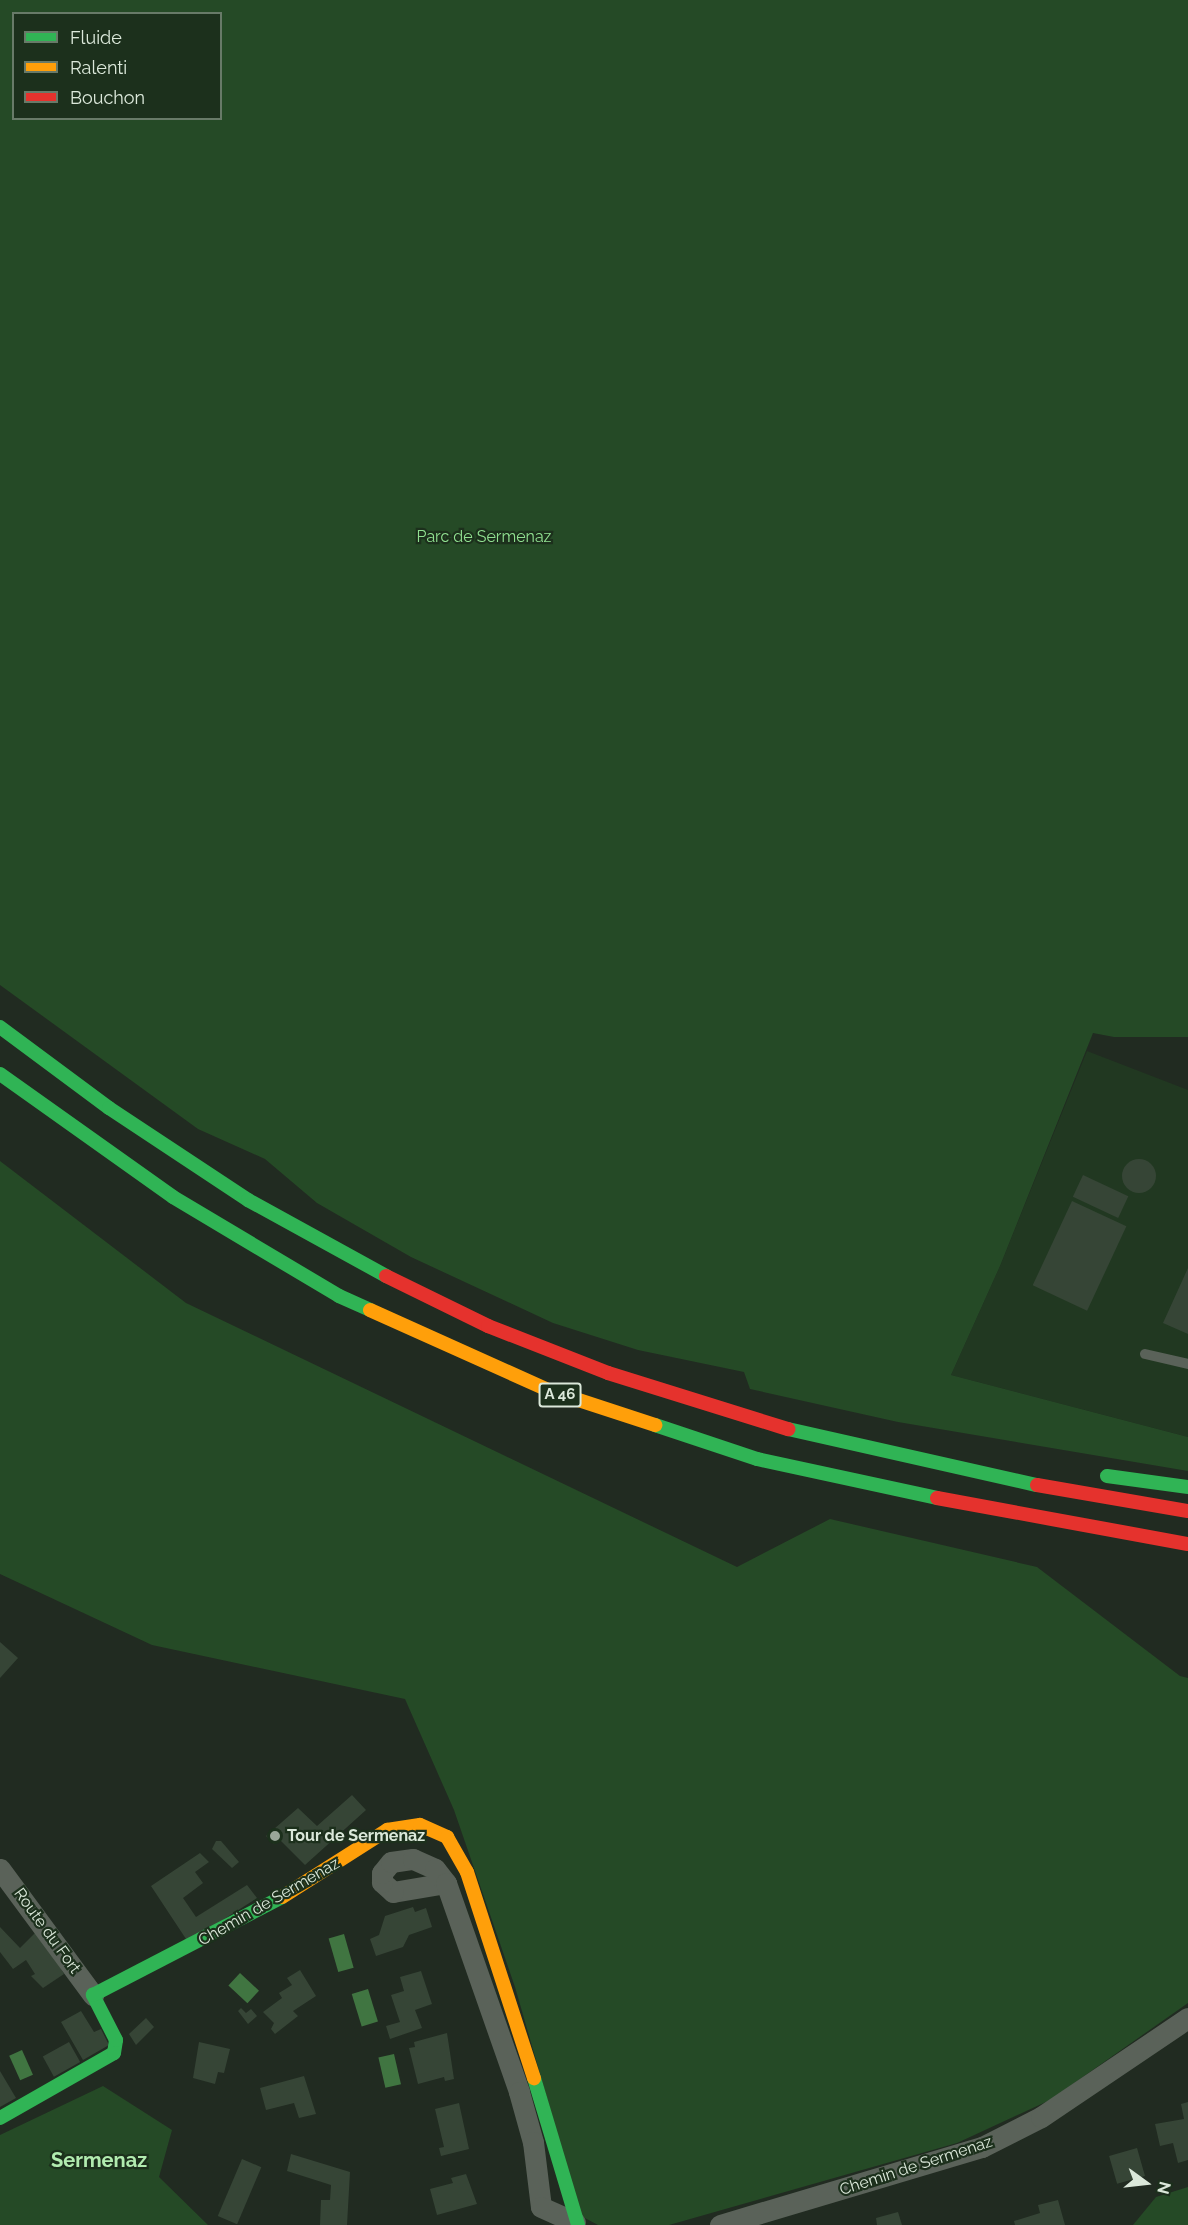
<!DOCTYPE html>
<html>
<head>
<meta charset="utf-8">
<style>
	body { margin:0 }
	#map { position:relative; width:1188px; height:2225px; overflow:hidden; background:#212b21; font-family:Raleway,sans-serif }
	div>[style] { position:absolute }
	.built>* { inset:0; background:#213821 }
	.green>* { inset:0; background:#254a26 }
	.water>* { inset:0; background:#407541; transform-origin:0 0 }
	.building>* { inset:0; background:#364536; transform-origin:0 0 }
	.round { border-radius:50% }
	.lane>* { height:10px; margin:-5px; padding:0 5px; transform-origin:5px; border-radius:5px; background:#5a6259 }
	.street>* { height:21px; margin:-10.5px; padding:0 10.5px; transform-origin:10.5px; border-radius:10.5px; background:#5a6259 }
	.fast>* { height:14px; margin:-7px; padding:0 7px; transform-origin:7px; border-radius:7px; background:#30b455 }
	.slow>* { height:14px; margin:-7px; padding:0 7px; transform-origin:7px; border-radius:7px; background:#ff9f0a }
	.jam>* { height:14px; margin:-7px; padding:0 7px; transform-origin:7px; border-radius:7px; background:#e5322d }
	.dots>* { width:16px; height:16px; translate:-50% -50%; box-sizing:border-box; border:3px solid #1c301c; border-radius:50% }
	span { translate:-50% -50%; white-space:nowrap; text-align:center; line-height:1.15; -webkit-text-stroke:4.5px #1c301c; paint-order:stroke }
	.shield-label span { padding:2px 4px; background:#1c301c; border:2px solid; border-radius:4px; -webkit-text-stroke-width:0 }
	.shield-label { font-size:15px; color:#dbe8da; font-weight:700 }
	.park-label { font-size:16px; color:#91e191 }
	.poi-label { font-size:16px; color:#dbe8da; font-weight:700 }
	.left { translate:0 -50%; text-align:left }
	.street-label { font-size:16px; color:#dbe8da }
	.quarter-label { font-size:20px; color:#b1ebaf; font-weight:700 }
	.legend { position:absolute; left:12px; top:12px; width:210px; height:108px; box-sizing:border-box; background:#1c301c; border:2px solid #687a68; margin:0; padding:8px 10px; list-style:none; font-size:18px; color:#dbe8da }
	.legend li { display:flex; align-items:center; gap:12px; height:30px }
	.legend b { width:30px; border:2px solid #687a68 }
	.north { position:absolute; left:1116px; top:2153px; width:60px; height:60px; -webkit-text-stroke:4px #1c301c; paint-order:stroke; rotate:105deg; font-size:16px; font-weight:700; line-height:24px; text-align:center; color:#dbe8da }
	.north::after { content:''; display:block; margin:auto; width:21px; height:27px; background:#dbe8da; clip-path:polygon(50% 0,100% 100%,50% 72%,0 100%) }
</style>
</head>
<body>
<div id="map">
	<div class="built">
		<i style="clip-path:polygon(1087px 1051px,1188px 1090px,1188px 1437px,951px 1375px,1000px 1266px)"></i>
	</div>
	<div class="green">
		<i style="clip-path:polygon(evenodd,0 0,1188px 0,1188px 1037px,1114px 1037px,1093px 1033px,1000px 1266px,951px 1375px,1188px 1437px,1188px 1471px,898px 1422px,750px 1389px,744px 1372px,638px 1350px,553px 1323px,411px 1257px,317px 1203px,265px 1159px,198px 1129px,0 985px,0 0,14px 14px,220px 14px,220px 118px,14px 118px,14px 14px)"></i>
		<i style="clip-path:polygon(0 1161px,186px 1303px,737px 1567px,830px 1519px,1037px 1567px,1180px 1676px,1188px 1678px,1188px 2003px,1050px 2100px,957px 2143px,669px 2225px,598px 2225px,581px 2216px,515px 1987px,454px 1810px,405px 1699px,152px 1645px,0 1574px)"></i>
		<i style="clip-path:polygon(103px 2086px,172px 2130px,159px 2177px,208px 2225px,0 2225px,0 2135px)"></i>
		<i style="clip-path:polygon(1188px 2187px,1188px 2225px,1133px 2225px,1156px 2197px)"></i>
	</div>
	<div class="water">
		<i style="left:344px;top:1934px;width:35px;height:16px;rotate:74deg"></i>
		<i style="left:240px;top:1973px;width:26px;height:17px;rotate:43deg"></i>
		<i style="left:368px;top:1989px;width:34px;height:17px;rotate:73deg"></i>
		<i style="left:22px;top:2050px;width:27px;height:14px;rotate:66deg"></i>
		<i style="left:394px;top:2054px;width:31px;height:16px;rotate:77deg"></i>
	</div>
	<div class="building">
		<i class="round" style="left:1122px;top:1159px;width:34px;height:34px"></i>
		<i style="left:1083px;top:1175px;width:50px;height:24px;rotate:25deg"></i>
		<i style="left:1072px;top:1201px;width:60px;height:93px;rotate:25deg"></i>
		<i style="clip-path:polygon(1188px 1268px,1188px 1334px,1163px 1323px)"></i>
		<i style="clip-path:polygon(0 1642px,18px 1658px,0 1678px)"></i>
		<i style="clip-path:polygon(352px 1795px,366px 1810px,305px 1865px,279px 1839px,274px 1844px,266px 1836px,298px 1808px,317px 1826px)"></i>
		<i style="clip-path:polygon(216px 1841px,221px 1841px,239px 1862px,232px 1868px,212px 1849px)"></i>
		<i style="clip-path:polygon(200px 1853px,209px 1862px,195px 1872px,203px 1883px,183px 1898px,196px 1917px,247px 1885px,257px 1898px,188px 1942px,151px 1886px)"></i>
		<i style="clip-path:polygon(413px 1907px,415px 1912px,426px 1908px,432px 1927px,409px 1935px,403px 1947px,376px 1956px,370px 1939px,379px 1935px,385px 1916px)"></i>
		<i style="clip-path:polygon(0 1927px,20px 1948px,39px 1929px,64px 1974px,43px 1988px,31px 1976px,35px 1974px,26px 1960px,13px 1969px,0 1952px)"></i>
		<i style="clip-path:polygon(300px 1970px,316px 1996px,293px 2011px,298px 2016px,275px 2034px,271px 2029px,274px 2023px,263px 2012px,282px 1998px,279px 1993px,292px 1985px,287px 1978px)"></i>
		<i style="clip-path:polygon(421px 1971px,432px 2004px,415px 2010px,422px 2028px,390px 2039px,386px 2026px,400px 2022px,391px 1995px,404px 1991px,400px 1977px)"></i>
		<i style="clip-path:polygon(241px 2008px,246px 2013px,251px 2009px,257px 2016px,248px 2024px,238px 2011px)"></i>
		<i style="clip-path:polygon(81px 2011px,94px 2032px,101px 2029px,109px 2045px,83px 2060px,61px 2022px)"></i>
		<i style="clip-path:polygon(146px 2018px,154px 2027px,136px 2045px,129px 2034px)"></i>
		<i style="clip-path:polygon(447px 2033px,454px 2079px,445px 2081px,444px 2077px,418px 2084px,409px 2048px,415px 2047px,414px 2042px)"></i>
		<i style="left:69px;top:2042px;width:23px;height:30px;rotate:61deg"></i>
		<i style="clip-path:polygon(199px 2042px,230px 2049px,224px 2073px,218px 2072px,215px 2084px,193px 2078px)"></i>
		<i style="clip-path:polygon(0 2071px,16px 2098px,0 2107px)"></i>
		<i style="clip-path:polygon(304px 2076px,316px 2114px,299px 2118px,294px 2103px,266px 2110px,260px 2088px)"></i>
		<i style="clip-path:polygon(1188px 2102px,1188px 2160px,1178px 2163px,1173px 2143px,1160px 2146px,1155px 2124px,1184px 2119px,1181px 2104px)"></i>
		<i style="clip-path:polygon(459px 2103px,469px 2149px,441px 2156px,439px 2148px,444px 2147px,435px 2109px)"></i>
		<i style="left:1137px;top:2148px;width:29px;height:29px;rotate:74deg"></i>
		<i style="clip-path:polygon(291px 2154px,350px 2172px,347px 2225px,320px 2225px,321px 2200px,330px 2200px,331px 2185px,287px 2171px)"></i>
		<i style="left:242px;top:2159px;width:21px;height:62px;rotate:23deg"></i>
		<i style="clip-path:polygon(466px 2174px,477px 2204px,437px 2215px,430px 2189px,453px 2183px,451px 2178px)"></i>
		<i style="clip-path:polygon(1058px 2200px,1065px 2225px,1015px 2225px,1014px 2221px,1040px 2213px,1038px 2205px)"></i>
		<i style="clip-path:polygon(898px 2212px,902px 2225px,877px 2225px,876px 2218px)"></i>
	</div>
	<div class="lane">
		<i style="left:1145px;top:1354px;width:44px;rotate:13.1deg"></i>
	</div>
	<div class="street">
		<i style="left:0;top:1869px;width:157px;rotate:53.6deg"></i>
		<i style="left:446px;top:1883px;width:54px;rotate:170.4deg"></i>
		<i style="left:393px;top:1892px;width:15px;rotate:-138deg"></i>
		<i style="left:382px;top:1882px;width:9px;rotate:-90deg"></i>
		<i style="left:382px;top:1873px;width:14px;rotate:-51deg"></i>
		<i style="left:391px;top:1862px;width:22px;rotate:-8deg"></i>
		<i style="left:413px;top:1859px;width:24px;rotate:24deg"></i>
		<i style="left:435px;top:1869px;width:18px;rotate:52deg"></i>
		<i style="left:446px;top:1883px;width:221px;rotate:70.7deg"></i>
		<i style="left:519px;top:2092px;width:52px;rotate:74.4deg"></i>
		<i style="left:533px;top:2142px;width:65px;rotate:83deg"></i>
		<i style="left:541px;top:2207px;width:37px;rotate:24deg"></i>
		<i style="left:720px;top:2225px;width:273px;rotate:-16.6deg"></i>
		<i style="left:982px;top:2147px;width:66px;rotate:-27deg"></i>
		<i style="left:1041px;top:2117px;width:177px;rotate:-34deg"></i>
	</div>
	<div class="fast">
		<i style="left:0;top:1027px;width:136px;rotate:36.6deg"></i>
		<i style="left:109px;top:1108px;width:167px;rotate:33.5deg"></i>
		<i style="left:248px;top:1200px;width:158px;rotate:28.8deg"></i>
		<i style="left:0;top:1074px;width:212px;rotate:35.4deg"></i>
		<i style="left:173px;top:1197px;width:193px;rotate:30.8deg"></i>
		<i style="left:339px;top:1296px;width:34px;rotate:24deg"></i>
		<i style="left:655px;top:1425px;width:108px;rotate:18.4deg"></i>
		<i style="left:757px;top:1459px;width:184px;rotate:12.2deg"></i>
		<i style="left:788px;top:1429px;width:255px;rotate:12.7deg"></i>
		<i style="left:1107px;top:1476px;width:82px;rotate:7.7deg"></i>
		<i style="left:534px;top:2078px;width:153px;rotate:73.3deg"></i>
		<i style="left:0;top:2118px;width:131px;rotate:-29.7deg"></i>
		<i style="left:114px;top:2053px;width:13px;rotate:-81deg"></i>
		<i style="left:116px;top:2040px;width:51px;rotate:-117.1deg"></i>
		<i style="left:93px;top:1995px;width:213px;rotate:-27.4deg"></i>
	</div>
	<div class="slow">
		<i style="left:370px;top:1310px;width:195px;rotate:24.2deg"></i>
		<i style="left:548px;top:1390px;width:113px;rotate:18.1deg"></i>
		<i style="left:282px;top:1897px;width:125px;rotate:-32.5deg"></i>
		<i style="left:387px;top:1830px;width:33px;rotate:-9deg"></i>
		<i style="left:420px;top:1825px;width:30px;rotate:24deg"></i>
		<i style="left:447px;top:1837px;width:40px;rotate:60.3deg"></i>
		<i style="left:467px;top:1872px;width:217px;rotate:72deg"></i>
	</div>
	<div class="jam">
		<i style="left:386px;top:1276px;width:114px;rotate:26.1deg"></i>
		<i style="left:488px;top:1326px;width:129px;rotate:21.4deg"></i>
		<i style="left:608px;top:1373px;width:189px;rotate:17.3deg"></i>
		<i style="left:1037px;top:1485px;width:153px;rotate:9.8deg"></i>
		<i style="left:937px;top:1498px;width:255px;rotate:10.4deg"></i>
	</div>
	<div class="dots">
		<i style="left:275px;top:1836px;background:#9aa699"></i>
	</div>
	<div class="shield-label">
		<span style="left:560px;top:1395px">A 46</span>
	</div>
	<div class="park-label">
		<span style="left:484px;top:537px">Parc de Sermenaz</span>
	</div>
	<div class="poi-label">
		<span class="left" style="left:287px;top:1836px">Tour de Sermenaz</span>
	</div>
	<div class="street-label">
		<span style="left:269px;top:1902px;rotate:-30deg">Chemin de Sermenaz</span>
		<span style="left:47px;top:1931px;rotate:54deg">Route du Fort</span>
		<span style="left:916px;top:2166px;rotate:-18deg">Chemin de Sermenaz</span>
	</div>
	<div class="quarter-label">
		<span style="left:99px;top:2160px">Sermenaz</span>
	</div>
	<ul class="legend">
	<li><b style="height:8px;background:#30b455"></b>Fluide</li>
	<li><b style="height:8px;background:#ff9f0a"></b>Ralenti</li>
	<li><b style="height:8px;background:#e5322d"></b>Bouchon</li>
	</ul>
	<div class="north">N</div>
</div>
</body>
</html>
